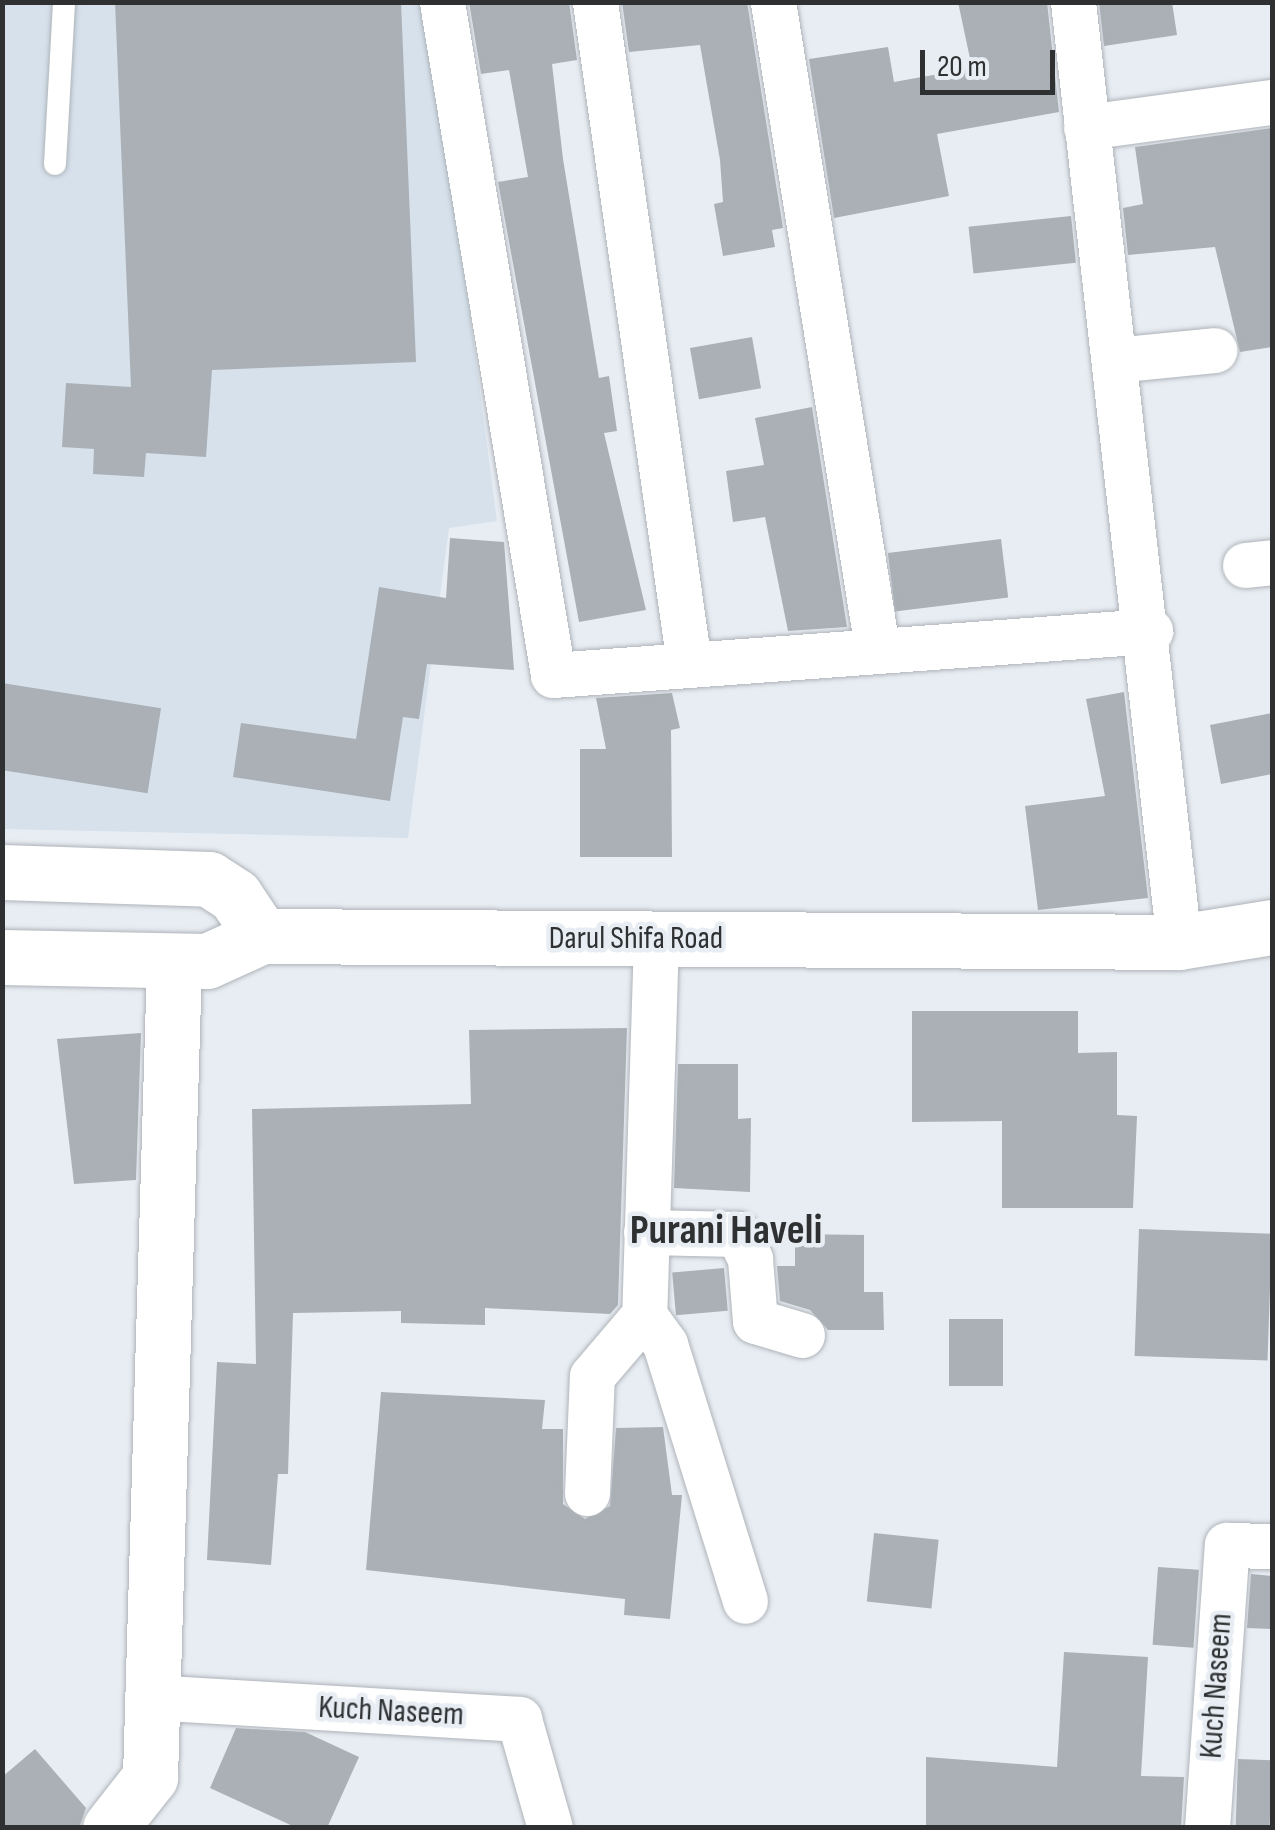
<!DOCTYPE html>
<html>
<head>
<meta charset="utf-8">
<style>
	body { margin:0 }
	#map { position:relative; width:1275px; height:1830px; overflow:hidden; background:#e8edf3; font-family:"Sofia Sans Condensed",sans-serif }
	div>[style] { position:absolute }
	.built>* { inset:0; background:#d6e1ec }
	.building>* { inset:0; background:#aab0b5; transform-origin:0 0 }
	.roads { filter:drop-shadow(0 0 2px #aeb4b9) drop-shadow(0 0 2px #aeb4b9) }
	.lane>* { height:22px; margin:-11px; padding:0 11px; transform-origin:11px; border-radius:11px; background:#fff }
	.street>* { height:45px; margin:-22.5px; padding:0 22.5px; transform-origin:22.5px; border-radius:22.5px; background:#fff }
	.secondary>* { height:55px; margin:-27.5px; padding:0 27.5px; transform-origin:27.5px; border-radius:27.5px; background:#fff }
	.primary>* { height:55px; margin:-27.5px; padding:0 27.5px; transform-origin:27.5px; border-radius:27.5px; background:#fff }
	span { translate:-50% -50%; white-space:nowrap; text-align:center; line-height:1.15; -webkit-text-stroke:9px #e8edf3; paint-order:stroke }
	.street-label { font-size:32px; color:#2e3032 }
	.district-label { font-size:42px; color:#2e3032; font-weight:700 }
	.frame { position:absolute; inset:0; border:5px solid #2e3032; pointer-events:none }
	.scale { position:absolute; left:920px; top:50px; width:135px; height:45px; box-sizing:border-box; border:5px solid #2e3032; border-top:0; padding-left:12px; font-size:30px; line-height:35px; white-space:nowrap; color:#2e3032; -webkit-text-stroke:8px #e8edf3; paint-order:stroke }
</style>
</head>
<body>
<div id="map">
	<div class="built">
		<i style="clip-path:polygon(3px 3px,429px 3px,497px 521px,449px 528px,408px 838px,3px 829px)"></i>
	</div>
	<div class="building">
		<i style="clip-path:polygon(115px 2px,401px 2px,416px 362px,212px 370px,206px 457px,146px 453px,144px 477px,93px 474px,94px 449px,62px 447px,66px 383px,131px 387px)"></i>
		<i style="clip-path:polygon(469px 2px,569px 2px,577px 60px,552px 64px,563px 159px,599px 378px,609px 376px,617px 431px,604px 433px,646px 610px,579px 622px,498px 182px,528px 177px,509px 70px,481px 74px)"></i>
		<i style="clip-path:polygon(622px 2px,747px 2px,783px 228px,772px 230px,775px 247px,723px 256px,714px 204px,723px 202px,720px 160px,700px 45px,629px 52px)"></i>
		<i style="clip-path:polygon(958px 2px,1047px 2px,1059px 112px,937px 134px,949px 196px,834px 218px,809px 59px,888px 47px,894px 82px,972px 68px)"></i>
		<i style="clip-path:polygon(1099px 2px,1172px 2px,1177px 35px,1104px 46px)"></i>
		<i style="clip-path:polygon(1272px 128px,1272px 347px,1240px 352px,1215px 247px,1128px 255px,1123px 208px,1143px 204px,1135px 147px)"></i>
		<i style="left:1071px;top:216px;width:47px;height:103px;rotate:84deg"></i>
		<i style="left:752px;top:337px;width:52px;height:63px;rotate:80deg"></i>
		<i style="clip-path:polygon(812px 407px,847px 627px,788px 631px,765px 517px,733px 522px,726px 471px,764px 465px,755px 418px)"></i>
		<i style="clip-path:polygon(450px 538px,504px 542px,514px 670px,427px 664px,419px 719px,403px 717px,390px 801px,233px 777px,241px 723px,356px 739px,379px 587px,446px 598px)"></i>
		<i style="left:1001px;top:539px;width:59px;height:114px;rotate:83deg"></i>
		<i style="left:2px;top:683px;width:161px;height:86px;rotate:9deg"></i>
		<i style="clip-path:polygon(1124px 692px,1148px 898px,1038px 910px,1025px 806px,1105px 796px,1086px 699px)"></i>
		<i style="clip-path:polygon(672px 693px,680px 728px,671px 730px,672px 857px,580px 857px,580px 749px,606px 749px,596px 698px)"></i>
		<i style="clip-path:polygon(1272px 713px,1272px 774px,1221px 784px,1210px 725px)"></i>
		<i style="clip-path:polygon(912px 1011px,1078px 1011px,1078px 1053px,1117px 1052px,1117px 1115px,1137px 1116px,1133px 1208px,1002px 1208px,1002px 1121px,912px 1122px)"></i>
		<i style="clip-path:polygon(627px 1028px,618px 1305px,610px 1314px,485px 1308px,485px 1325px,401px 1323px,401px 1311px,293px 1313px,288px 1474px,278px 1474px,271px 1565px,207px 1560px,217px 1362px,256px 1364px,252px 1109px,471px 1104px,469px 1030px)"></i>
		<i style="clip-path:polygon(141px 1033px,136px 1180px,74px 1184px,57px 1039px)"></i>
		<i style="clip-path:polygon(678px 1064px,738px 1064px,738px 1119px,751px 1118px,750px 1192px,674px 1188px)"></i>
		<i style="left:1139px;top:1229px;width:133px;height:127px;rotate:2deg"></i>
		<i style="clip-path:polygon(795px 1234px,864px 1235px,864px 1292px,883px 1292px,884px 1330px,828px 1330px,810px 1310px,780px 1301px,777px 1266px,795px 1266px)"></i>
		<i style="left:724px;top:1268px;width:43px;height:52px;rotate:85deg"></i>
		<i style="left:949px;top:1319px;width:54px;height:67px"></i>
		<i style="clip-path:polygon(381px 1392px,545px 1400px,542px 1429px,563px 1429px,563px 1504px,585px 1519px,610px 1506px,616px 1428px,663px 1427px,672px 1495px,682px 1495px,670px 1619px,624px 1615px,625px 1599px,366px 1570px)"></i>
		<i style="left:874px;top:1533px;width:65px;height:69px;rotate:6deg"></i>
		<i style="left:1158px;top:1567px;width:41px;height:78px;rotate:4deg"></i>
		<i style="clip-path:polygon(1251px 1574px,1272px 1576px,1272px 1629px,1247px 1628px)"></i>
		<i style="clip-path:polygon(1064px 1652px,1148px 1657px,1141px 1776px,1184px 1777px,1181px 1828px,926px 1828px,926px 1757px,1057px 1767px)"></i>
		<i style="clip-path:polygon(236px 1728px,305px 1732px,359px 1757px,327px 1828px,297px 1828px,210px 1788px)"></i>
		<i style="clip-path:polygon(35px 1749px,86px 1808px,79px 1828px,2px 1828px,2px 1777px)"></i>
		<i style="left:1238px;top:1759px;width:34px;height:68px;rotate:2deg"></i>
	</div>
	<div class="roads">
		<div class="lane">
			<i style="left:55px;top:164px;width:162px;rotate:-86.8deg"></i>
		</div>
		<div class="street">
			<i style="left:442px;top:2px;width:682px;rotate:80.63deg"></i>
			<i style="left:553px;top:675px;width:599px;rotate:-4.22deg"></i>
			<i style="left:595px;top:2px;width:668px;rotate:81.91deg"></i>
			<i style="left:773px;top:2px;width:654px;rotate:80.85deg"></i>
			<i style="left:1073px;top:2px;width:946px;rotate:83.57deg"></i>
			<i style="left:1086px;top:127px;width:188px;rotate:-7.7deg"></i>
			<i style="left:1115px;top:360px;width:100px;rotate:-5.7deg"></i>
			<i style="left:1245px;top:565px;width:27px;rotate:-6deg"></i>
			<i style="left:656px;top:939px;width:376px;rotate:91.8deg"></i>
			<i style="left:644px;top:1315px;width:36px;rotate:54deg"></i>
			<i style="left:665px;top:1344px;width:269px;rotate:72.7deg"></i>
			<i style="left:646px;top:1232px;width:92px;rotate:1.2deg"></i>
			<i style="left:738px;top:1234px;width:28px;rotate:64deg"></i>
			<i style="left:750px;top:1259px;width:62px;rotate:85.4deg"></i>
			<i style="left:755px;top:1321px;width:49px;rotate:16.6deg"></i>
			<i style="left:587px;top:1493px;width:117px;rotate:-87.6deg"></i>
			<i style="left:592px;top:1376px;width:80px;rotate:-49.6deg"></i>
			<i style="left:151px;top:1697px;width:369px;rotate:3.4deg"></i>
			<i style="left:519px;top:1719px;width:113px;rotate:74.1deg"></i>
			<i style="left:1207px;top:1828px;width:284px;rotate:-86deg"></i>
			<i style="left:1227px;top:1545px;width:45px;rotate:1.3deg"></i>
		</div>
		<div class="secondary">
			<i style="left:110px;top:1828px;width:65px;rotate:-51.9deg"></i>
			<i style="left:150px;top:1777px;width:814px;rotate:-88.31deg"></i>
		</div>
		<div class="primary">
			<i style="left:2px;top:872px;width:207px;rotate:1.9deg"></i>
			<i style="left:209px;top:879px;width:31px;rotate:33deg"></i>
			<i style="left:235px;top:896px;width:48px;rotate:56deg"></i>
			<i style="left:2px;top:957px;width:205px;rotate:1.1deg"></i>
			<i style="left:207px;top:961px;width:60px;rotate:-24.4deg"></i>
			<i style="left:262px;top:936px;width:917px;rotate:0.37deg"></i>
			<i style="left:1179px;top:942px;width:94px;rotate:-9.2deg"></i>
		</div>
	</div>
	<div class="street-label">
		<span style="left:636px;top:939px">Darul Shifa Road</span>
		<span style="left:1217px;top:1686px;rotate:-86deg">Kuch Naseem</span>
		<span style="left:391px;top:1712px;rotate:3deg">Kuch Naseem</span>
	</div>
	<div class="district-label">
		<span style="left:726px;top:1231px">Purani Haveli</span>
	</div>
	<div class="frame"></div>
	<div class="scale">20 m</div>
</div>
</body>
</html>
